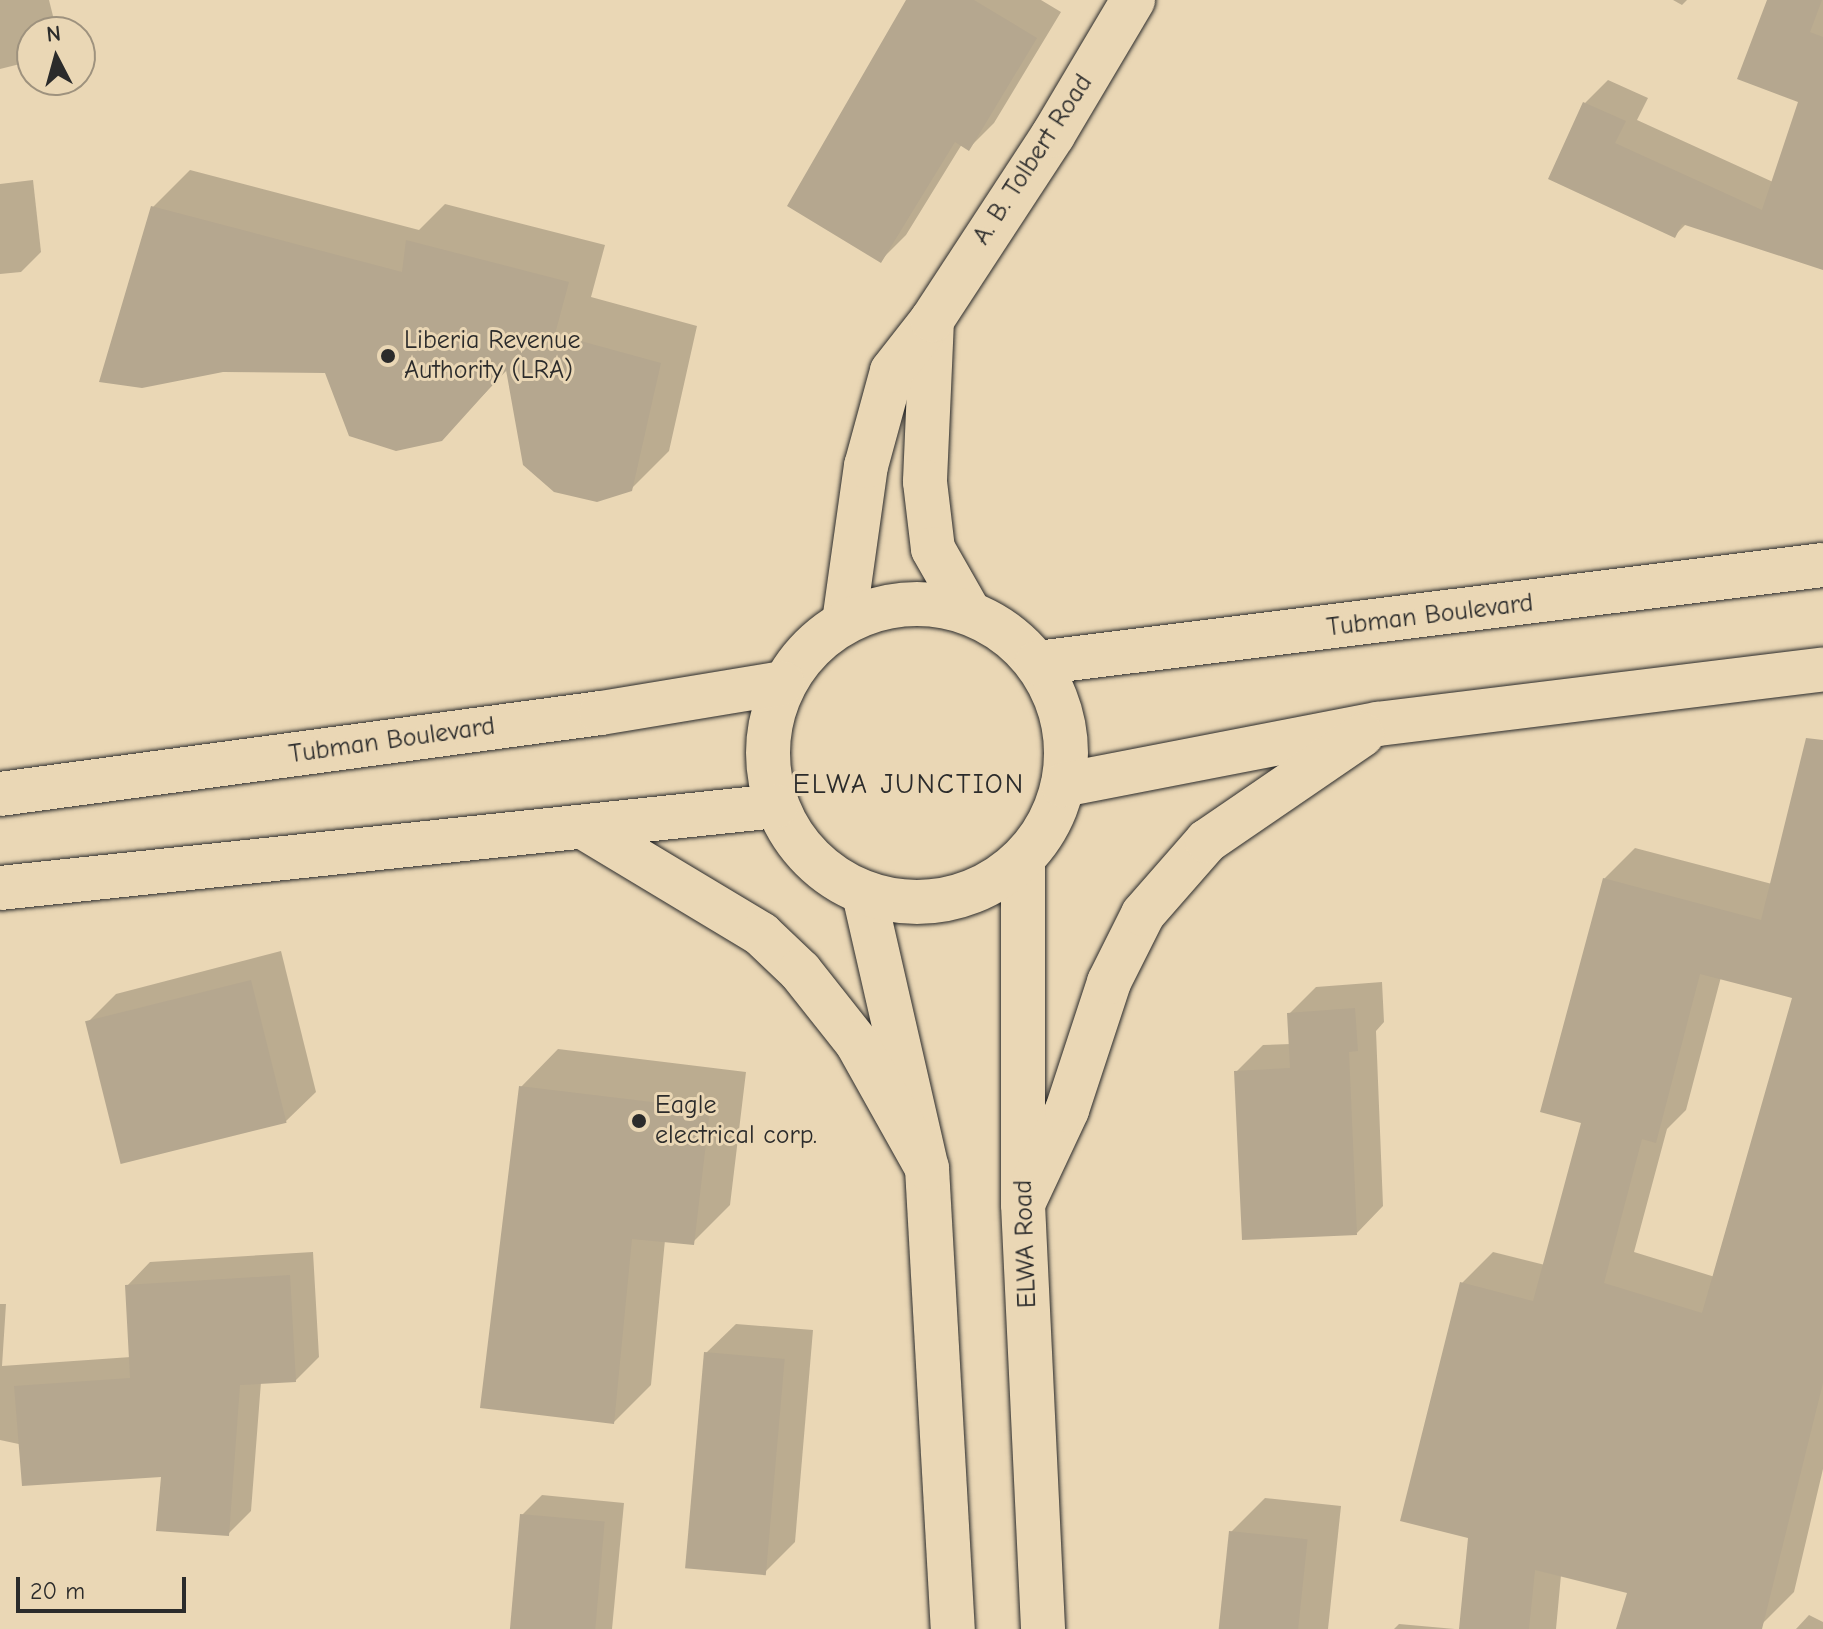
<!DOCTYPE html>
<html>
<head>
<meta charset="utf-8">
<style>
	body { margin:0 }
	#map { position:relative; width:1823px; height:1629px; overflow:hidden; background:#ead7b5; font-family:"Comic Neue",sans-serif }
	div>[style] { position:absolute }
	.shadow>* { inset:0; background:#0003 }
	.building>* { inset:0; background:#b5a78f; transform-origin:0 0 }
	.roads { filter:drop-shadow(0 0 2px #2b2b2b) drop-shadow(0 0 2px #2b2b2b) }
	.secondary>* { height:44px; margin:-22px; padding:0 22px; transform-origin:22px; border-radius:22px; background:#ead7b5 }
	.primary>* { height:44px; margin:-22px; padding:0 22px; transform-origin:22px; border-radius:22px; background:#ead7b5 }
	.highway>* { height:44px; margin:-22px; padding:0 22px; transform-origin:22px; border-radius:22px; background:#ead7b5 }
	.highway>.ring { margin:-22px; padding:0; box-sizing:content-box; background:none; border:44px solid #ead7b5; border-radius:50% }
	.dots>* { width:22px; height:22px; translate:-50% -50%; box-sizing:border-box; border:4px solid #ead7b5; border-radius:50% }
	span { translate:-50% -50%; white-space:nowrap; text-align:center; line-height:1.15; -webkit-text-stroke:6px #ead7b5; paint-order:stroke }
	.street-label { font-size:26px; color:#2b2b2b }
	.poi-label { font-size:26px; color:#2b2b2b }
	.left { translate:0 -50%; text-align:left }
	.neighbourhood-label { font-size:28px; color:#2b2b2b; letter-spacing:2px }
	.north { position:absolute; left:16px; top:16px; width:80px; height:80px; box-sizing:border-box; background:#ead7b5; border:2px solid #9e927e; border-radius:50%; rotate:354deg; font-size:22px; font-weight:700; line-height:32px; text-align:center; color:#2b2b2b }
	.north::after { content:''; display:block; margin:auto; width:28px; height:36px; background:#2b2b2b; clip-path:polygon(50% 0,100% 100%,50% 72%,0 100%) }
	.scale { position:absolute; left:16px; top:1577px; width:170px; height:36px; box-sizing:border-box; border:4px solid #2b2b2b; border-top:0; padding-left:10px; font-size:24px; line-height:28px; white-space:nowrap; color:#2b2b2b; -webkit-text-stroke:6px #ead7b5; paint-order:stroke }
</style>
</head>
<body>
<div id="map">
	<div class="shadow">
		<i style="clip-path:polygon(0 0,49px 0,57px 32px,32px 32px,32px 61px,0 69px)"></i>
		<i style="clip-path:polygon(909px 0,1041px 0,1061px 12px,994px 123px,969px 148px,962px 144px,906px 235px,881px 260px)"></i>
		<i style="clip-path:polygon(1673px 0,1687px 0,1682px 5px)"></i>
		<i style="clip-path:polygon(1769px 0,1823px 0,1823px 268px,1687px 223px,1675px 235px,1585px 103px,1608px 80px,1648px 98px,1637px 120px,1773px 182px,1801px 100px)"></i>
		<i style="clip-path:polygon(190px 170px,419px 230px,445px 204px,605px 245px,591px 297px,697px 326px,669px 451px,631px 489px,508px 369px,441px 439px,326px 371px,153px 207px)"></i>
		<i style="clip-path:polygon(33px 180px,41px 252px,21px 272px,0 274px,0 184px)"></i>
		<i style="clip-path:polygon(evenodd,1823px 810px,1823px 1469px,1794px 1592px,1763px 1623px,1618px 1629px,1630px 1592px,1561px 1575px,1556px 1629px,1461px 1629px,1470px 1537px,1462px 1283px,1493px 1252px,1545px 1265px,1583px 1122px,1604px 879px,1635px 848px,1772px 884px,1823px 810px,1721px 977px,1795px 997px,1715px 1277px,1634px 1252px,1667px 1129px,1686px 1110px,1721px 977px)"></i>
		<i style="clip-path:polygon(281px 951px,316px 1092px,286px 1121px,87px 1023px,116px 994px)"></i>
		<i style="clip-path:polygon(1382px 982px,1384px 1022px,1376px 1031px,1383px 1206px,1357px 1233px,1236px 1072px,1263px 1045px,1291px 1044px,1289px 1014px,1316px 987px)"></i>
		<i style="clip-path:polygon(558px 1049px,746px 1072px,730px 1205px,693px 1242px,665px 1240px,651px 1385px,614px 1422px,521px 1087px)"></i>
		<i style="clip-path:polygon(313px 1252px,319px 1357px,296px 1380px,261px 1382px,251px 1511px,228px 1534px,163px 1475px,0 1440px,0 1304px,6px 1304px,2px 1366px,131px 1357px,127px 1286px,150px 1262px)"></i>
		<i style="clip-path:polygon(736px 1324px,813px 1330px,795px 1542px,766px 1571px,706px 1353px)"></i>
		<i style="clip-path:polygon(542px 1495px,624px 1503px,612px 1629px,511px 1629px,522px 1515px)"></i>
		<i style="clip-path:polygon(1265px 1498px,1341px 1506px,1328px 1629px,1222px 1629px,1231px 1532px)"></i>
		<i style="clip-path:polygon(1809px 1615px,1823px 1622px,1823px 1629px,1796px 1629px)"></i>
		<i style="clip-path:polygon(1399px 1624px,1455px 1629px,1394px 1629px)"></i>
	</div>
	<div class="building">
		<i style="clip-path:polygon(906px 0,974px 0,1037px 38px,969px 151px,955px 142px,881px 263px,787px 206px)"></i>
		<i style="clip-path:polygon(1767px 0,1822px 0,1810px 32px,1823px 37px,1823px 270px,1682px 224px,1675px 238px,1548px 179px,1583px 102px,1626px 121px,1615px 143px,1762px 210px,1798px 102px,1737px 79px)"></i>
		<i style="clip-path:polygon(151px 206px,402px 272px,406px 240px,569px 282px,555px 334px,661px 363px,632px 491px,597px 502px,554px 492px,523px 465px,506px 370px,442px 441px,396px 451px,349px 436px,325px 373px,223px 372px,142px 388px,99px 382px)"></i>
		<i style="clip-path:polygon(evenodd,1806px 738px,1823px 740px,1823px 1383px,1762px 1629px,1616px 1629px,1627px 1593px,1535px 1570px,1529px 1629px,1459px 1629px,1468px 1538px,1400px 1521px,1460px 1282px,1533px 1301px,1581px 1123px,1540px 1112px,1603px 878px,1761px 920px,1806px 738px,1700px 974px,1792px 998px,1702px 1313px,1604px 1283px,1642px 1139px,1656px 1143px,1700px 974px)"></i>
		<i style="left:251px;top:980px;width:147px;height:171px;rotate:76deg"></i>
		<i style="clip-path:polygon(1355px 1008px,1358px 1051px,1349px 1052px,1357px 1235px,1242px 1240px,1234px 1071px,1290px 1068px,1287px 1013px)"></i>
		<i style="clip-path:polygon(519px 1086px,710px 1109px,694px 1245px,632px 1239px,614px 1424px,480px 1408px)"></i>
		<i style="clip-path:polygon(290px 1275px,296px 1382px,240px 1385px,229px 1536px,156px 1531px,161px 1477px,22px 1486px,14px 1386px,130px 1378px,125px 1285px)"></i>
		<i style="left:704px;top:1352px;width:81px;height:217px;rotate:5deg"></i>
		<i style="left:520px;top:1514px;width:85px;height:116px;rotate:5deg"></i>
		<i style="left:1229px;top:1531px;width:79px;height:99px;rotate:6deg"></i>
	</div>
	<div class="roads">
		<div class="secondary">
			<i style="left:932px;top:320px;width:162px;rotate:92.5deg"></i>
			<i style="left:925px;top:482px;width:67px;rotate:83.2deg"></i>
			<i style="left:933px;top:549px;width:73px;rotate:60.3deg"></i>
			<i style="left:844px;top:622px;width:158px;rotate:-82deg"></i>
			<i style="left:866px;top:466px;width:98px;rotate:-74.7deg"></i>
			<i style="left:892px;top:371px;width:65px;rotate:-51.9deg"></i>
			<i style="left:932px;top:320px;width:221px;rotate:-56.8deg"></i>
			<i style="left:1053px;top:135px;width:157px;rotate:-59.3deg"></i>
		</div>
		<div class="primary">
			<i style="left:1023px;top:859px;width:345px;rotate:90deg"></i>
			<i style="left:1023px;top:1204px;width:425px;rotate:87.3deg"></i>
			<i style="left:864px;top:894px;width:281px;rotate:77.1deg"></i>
			<i style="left:927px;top:1168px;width:462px;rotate:86.8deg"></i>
		</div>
		<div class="highway">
			<i class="ring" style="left:768px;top:604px;width:254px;height:254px"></i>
			<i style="left:1037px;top:663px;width:792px;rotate:-7.11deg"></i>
			<i style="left:1063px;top:785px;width:321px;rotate:-11deg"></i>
			<i style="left:1378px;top:724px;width:448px;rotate:-7deg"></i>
			<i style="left:0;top:794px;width:606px;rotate:-7.68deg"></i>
			<i style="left:601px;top:713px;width:184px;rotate:-9.4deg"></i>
			<i style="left:583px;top:827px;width:208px;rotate:31deg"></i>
			<i style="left:761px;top:934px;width:54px;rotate:43.5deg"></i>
			<i style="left:800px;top:971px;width:92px;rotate:51.6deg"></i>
			<i style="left:857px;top:1043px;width:143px;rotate:60.8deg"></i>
			<i style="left:0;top:888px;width:780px;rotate:-6.03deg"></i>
			<i style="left:1023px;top:1204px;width:104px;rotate:-64.9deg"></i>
			<i style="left:1067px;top:1110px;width:135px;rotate:-71.8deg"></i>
			<i style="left:1109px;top:982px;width:76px;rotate:-63.4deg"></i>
			<i style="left:1143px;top:914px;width:97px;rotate:-48.8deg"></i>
			<i style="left:1207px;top:841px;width:188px;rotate:-34.4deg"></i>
		</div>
	</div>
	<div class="dots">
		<i style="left:388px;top:356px;background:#2b2b2b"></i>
		<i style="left:639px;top:1121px;background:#2b2b2b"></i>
	</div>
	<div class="street-label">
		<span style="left:1033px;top:160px;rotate:-57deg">A. B. Tolbert Road</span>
		<span style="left:1430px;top:616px;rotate:-7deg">Tubman Boulevard</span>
		<span style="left:392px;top:741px;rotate:-8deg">Tubman Boulevard</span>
		<span style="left:1026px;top:1244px;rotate:-92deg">ELWA Road</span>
	</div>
	<div class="poi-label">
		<span class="left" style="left:404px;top:356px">Liberia Revenue<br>Authority (LRA)</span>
		<span class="left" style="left:655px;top:1121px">Eagle<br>electrical corp.</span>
	</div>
	<div class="neighbourhood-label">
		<span style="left:909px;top:784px">ELWA JUNCTION</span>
	</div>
	<div class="north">N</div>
	<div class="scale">20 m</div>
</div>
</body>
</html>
